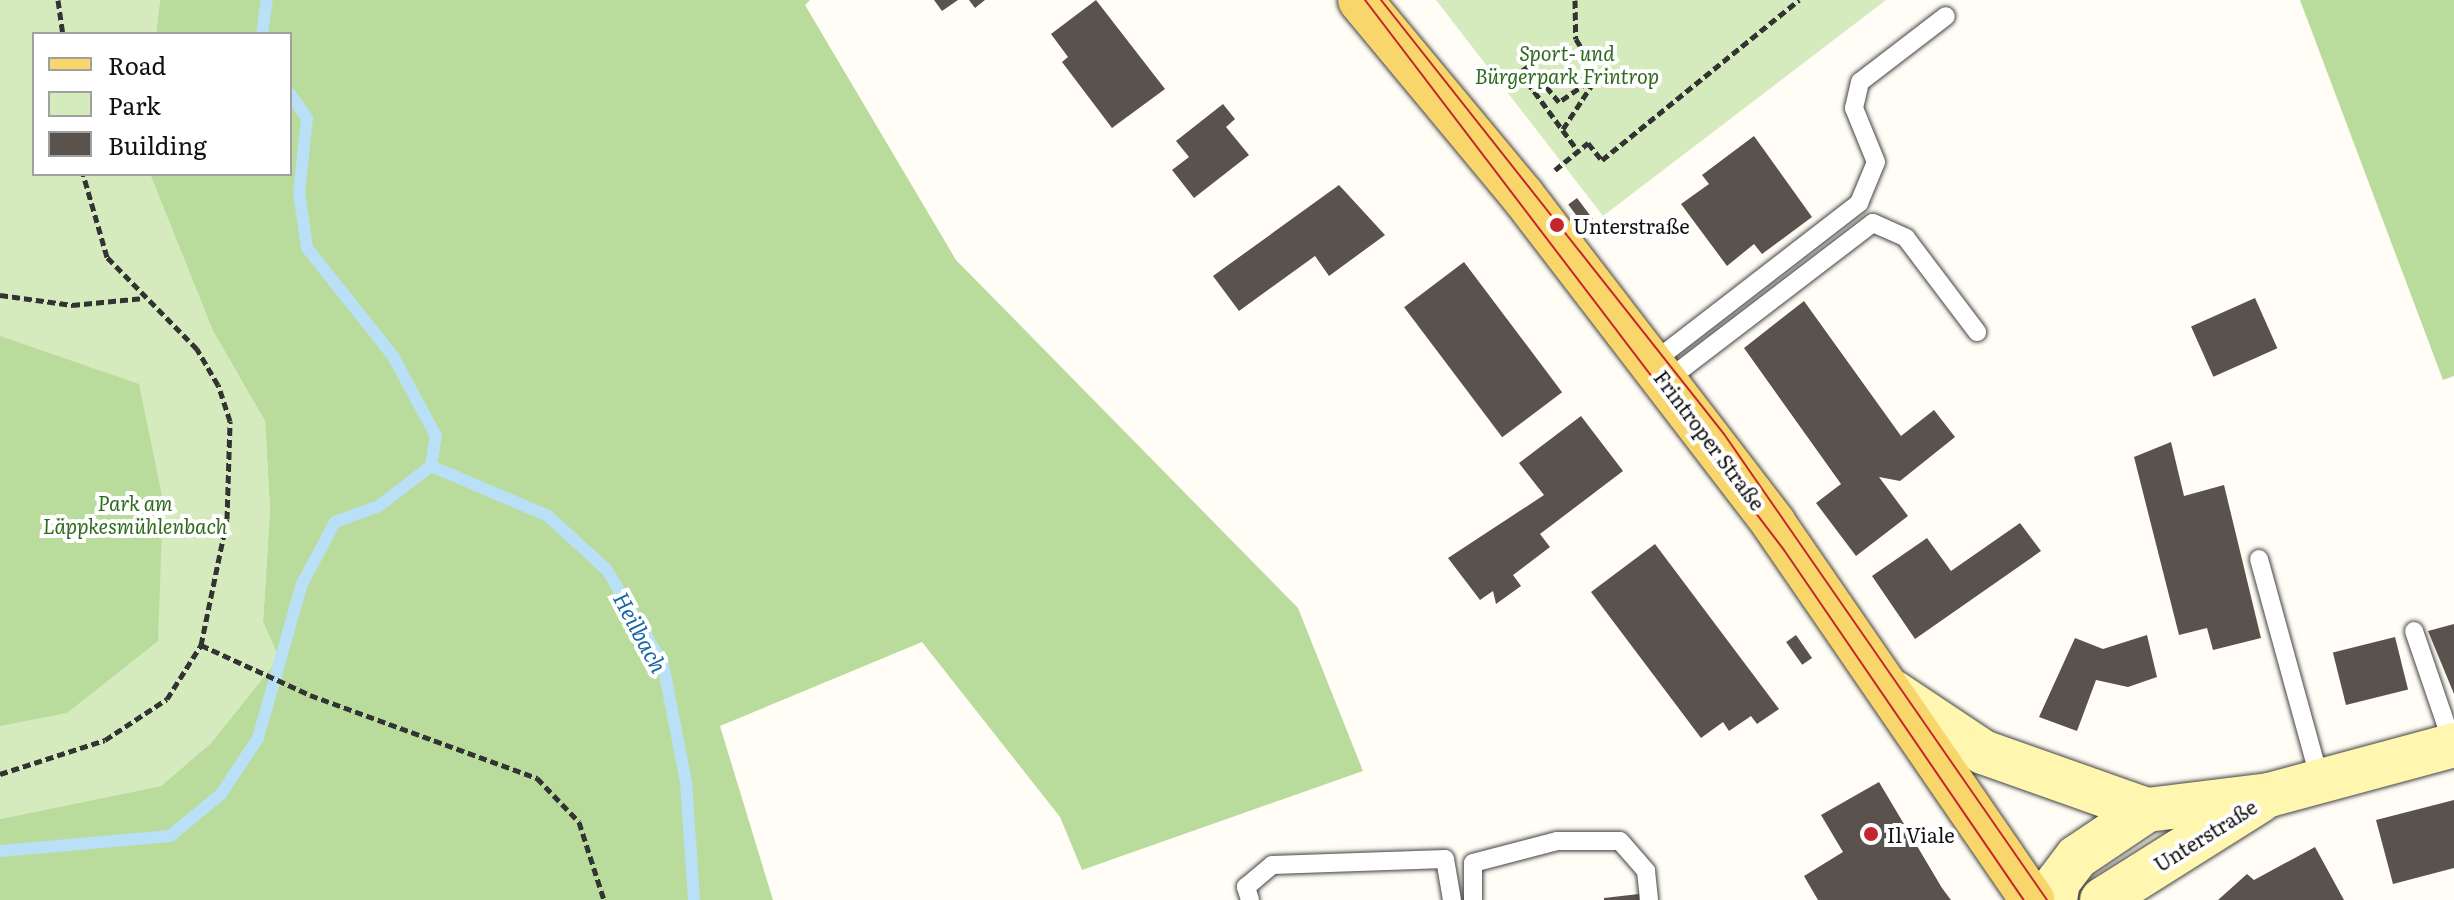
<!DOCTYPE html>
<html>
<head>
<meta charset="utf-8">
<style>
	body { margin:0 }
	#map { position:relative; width:2454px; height:900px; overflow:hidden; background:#fffdf5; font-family:Literata,serif }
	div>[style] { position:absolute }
	.green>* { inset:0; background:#d5ebbd }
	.forest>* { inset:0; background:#b9dc9c }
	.stream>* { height:12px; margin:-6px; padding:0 6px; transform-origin:6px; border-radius:6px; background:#b9e0f7 }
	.building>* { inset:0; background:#5a524d; transform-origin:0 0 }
	.path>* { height:5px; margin-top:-2.5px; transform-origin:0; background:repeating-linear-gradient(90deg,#333 0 8px,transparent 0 12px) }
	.roads { filter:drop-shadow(0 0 2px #444) drop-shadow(0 0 2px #444) }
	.lane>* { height:18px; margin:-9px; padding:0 9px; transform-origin:9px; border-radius:9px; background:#fff }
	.secondary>* { height:44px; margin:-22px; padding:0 22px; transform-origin:22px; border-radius:22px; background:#fff6b0 }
	.primary>* { height:44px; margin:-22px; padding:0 22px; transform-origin:22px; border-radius:22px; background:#f9d66b }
	.tram>* { height:2px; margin:-1px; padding:0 1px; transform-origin:1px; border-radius:1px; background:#c4262e }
	.dots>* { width:22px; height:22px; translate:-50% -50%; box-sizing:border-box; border:4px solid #fff; border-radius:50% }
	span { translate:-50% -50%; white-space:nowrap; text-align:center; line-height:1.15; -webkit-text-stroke:8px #fff; paint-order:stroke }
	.park-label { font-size:20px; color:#2f6b1f; font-style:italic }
	.poi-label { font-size:20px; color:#111 }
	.left { translate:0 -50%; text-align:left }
	.street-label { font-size:20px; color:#111 }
	.water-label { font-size:22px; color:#1768a6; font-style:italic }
	.legend { position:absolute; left:32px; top:32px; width:260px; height:144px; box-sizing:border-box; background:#fff; border:2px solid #a0a0a0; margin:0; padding:10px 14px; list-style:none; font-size:24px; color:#111 }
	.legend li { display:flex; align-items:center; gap:16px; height:40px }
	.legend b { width:40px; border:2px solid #a0a0a0 }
</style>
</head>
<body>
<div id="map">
	<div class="green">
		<i style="clip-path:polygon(0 0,160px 0,156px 34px,34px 34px,34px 174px,150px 174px,213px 331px,265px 421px,270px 510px,263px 622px,279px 658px,211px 743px,161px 786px,0 819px)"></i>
		<i style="clip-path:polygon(1436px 0,1886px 0,1603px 216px)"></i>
	</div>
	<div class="forest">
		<i style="clip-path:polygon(160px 0,810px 0,805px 5px,956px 260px,1298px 608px,1363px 771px,1082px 870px,1060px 817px,922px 642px,720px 726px,773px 900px,0 900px,0 819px,161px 786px,211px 743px,279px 658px,263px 622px,270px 510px,265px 421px,213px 331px,150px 174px,290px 174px,290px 34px,156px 34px)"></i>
		<i style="clip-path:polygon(2300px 0,2454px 0,2454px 376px,2443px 380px)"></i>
		<i style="clip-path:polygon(0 336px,139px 384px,163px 501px,158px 641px,67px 713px,0 726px)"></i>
	</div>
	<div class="stream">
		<i style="left:262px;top:34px;width:34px;rotate:-82deg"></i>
		<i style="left:431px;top:466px;width:127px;rotate:23.1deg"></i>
		<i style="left:548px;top:516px;width:80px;rotate:42.5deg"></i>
		<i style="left:607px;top:570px;width:109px;rotate:59.2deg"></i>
		<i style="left:663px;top:664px;width:120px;rotate:79deg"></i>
		<i style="left:686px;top:782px;width:118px;rotate:86.1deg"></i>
		<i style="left:0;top:851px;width:171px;rotate:-5deg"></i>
		<i style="left:170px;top:836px;width:66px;rotate:-39.5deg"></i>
		<i style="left:221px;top:794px;width:67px;rotate:-56.5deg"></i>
		<i style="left:258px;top:738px;width:160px;rotate:-74.1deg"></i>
		<i style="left:302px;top:584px;width:70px;rotate:-62deg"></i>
		<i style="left:335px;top:522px;width:47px;rotate:-20deg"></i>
		<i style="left:379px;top:506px;width:66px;rotate:-37.6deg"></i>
		<i style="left:431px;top:466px;width:30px;rotate:-81deg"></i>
		<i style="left:436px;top:436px;width:91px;rotate:-118.3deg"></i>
		<i style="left:393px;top:356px;width:138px;rotate:-128.5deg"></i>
		<i style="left:307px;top:248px;width:57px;rotate:-98.1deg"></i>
		<i style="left:299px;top:192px;width:74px;rotate:-83.8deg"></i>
		<i style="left:307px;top:118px;width:29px;rotate:-125deg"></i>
	</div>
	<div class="building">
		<i style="clip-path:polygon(934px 0,958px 0,942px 11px)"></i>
		<i style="clip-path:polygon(969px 0,985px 0,975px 8px)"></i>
		<i style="clip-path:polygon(1096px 0,1165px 89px,1112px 128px,1062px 62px,1068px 57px,1051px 34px)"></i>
		<i style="clip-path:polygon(1223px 104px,1235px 119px,1226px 127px,1249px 155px,1194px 198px,1172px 170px,1189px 157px,1176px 141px)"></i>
		<i style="clip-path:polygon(1754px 136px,1812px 217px,1762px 254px,1754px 244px,1727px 266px,1681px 204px,1709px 184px,1702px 175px)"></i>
		<i style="clip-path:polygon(1339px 185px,1385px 235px,1329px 276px,1315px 256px,1239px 311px,1213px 276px)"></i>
		<i style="left:1577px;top:198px;width:38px;height:11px;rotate:53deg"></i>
		<i style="left:1464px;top:262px;width:163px;height:75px;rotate:53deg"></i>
		<i style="left:2255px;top:298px;width:55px;height:70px;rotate:66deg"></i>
		<i style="clip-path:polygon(1804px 301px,1901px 436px,1934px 410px,1955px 437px,1900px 481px,1879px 477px,1908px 516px,1856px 556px,1816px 503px,1841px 484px,1744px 348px)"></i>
		<i style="clip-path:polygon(1581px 416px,1623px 471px,1540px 534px,1550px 547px,1513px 575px,1521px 586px,1496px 604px,1493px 591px,1480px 600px,1448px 558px,1544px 495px,1519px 463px)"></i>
		<i style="clip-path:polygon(2171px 442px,2184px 496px,2224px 485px,2261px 638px,2213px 650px,2207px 628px,2179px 635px,2134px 457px)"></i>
		<i style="clip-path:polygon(2020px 523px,2041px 551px,1915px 639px,1872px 576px,1927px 538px,1951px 571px)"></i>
		<i style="clip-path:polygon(1655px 544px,1779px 709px,1757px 724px,1751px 716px,1729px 731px,1723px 722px,1701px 738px,1591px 592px)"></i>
		<i style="clip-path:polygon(2454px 624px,2454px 694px,2428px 631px)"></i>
		<i style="left:1796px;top:635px;width:28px;height:12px;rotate:55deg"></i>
		<i style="clip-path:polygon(2147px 635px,2157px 677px,2128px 687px,2096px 680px,2077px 731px,2039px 717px,2075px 638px,2103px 649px)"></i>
		<i style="left:2395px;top:637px;width:54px;height:64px;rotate:76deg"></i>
		<i style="clip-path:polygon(1879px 782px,1942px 888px,1951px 900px,1818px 900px,1804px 876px,1843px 852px,1821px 815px)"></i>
		<i style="clip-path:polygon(2454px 800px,2454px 868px,2393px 884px,2376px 820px)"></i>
		<i style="clip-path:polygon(2315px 847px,2344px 900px,2218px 900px,2247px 874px,2254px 880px)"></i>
		<i style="clip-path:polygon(1639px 894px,1639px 900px,1604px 900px,1604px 898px)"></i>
	</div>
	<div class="path">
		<i style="left:58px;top:0;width:34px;rotate:82deg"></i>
		<i style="left:1575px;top:0;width:39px;rotate:89deg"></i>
		<i style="left:1576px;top:39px;width:42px;rotate:58.6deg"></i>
		<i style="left:1598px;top:75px;width:47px;rotate:145.3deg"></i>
		<i style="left:1559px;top:102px;width:47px;rotate:-129.8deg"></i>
		<i style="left:1529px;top:66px;width:11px;rotate:146deg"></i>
		<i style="left:1520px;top:72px;width:98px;rotate:53.7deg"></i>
		<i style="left:1563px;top:129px;width:62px;rotate:-56.8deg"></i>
		<i style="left:1555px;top:170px;width:43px;rotate:-39.3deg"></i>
		<i style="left:1588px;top:143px;width:22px;rotate:51deg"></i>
		<i style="left:1602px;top:160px;width:254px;rotate:-39.1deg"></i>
		<i style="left:0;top:295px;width:73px;rotate:7.9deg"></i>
		<i style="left:72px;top:305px;width:72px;rotate:-5.6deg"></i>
		<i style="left:201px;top:645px;width:120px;rotate:24.6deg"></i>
		<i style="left:310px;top:695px;width:242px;rotate:20.1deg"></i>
		<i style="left:537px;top:778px;width:61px;rotate:46.3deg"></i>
		<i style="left:579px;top:822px;width:82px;rotate:72.2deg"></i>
		<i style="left:0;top:774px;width:110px;rotate:-17.9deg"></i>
		<i style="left:105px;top:740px;width:74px;rotate:-33.5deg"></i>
		<i style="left:167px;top:699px;width:64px;rotate:-57.8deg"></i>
		<i style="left:201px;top:645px;width:129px;rotate:-78.3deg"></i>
		<i style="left:227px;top:519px;width:98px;rotate:-88.2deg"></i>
		<i style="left:230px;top:421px;width:38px;rotate:-108deg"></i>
		<i style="left:218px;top:385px;width:42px;rotate:-120.3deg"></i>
		<i style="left:197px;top:349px;width:129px;rotate:-134.4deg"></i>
		<i style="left:107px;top:257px;width:86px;rotate:-106.1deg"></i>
	</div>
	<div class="roads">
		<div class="lane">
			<i style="left:1652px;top:363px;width:262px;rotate:-37.7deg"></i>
			<i style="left:1859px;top:203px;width:44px;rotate:-67.5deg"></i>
			<i style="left:1876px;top:162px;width:58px;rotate:-112.2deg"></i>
			<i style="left:1854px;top:108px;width:27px;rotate:-77deg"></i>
			<i style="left:1860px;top:82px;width:108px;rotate:-37.5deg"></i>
			<i style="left:1666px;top:381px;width:260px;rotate:-37.4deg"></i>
			<i style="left:1873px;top:223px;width:36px;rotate:24deg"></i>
			<i style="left:1906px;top:238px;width:118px;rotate:52.9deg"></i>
			<i style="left:2259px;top:559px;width:230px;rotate:74.6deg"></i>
			<i style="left:2414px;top:631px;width:120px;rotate:71.1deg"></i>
			<i style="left:1250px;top:900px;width:14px;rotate:-107deg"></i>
			<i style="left:1246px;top:887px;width:34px;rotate:-40deg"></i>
			<i style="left:1272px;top:865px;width:173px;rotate:-2deg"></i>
			<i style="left:1445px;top:859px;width:42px;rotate:80.3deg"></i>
			<i style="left:1473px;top:900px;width:37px;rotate:-90deg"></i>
			<i style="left:1473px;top:863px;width:87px;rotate:-14.7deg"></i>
			<i style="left:1557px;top:841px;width:63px"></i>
			<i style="left:1620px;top:841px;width:40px;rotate:49deg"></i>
			<i style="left:1646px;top:871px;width:29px;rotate:84deg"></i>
		</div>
		<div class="secondary">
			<i style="left:1893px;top:692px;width:108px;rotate:33.7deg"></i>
			<i style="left:1983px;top:752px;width:174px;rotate:19.5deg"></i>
			<i style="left:2055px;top:900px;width:18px;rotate:-81deg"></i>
			<i style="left:2058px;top:882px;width:31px;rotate:-53deg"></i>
			<i style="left:2077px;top:857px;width:84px;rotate:-33.9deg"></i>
			<i style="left:2147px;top:810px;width:123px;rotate:-7deg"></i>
			<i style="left:2269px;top:795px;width:192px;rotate:-15.1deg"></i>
			<i style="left:2102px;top:900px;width:186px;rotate:-32.2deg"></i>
		</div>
		<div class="primary">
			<i style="left:1360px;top:0;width:254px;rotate:50.3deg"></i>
			<i style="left:1522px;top:195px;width:414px;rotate:52.5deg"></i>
			<i style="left:1774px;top:524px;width:456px;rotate:55.5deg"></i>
		</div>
	</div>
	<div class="tram">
		<i style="left:1365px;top:0;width:691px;rotate:52.7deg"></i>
		<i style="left:1784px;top:550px;width:424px;rotate:55.6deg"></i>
		<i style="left:1381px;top:0;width:553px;rotate:51.68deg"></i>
		<i style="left:1724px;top:434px;width:567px;rotate:55.27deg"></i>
	</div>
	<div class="dots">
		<i style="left:1557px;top:225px;background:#c4262e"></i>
		<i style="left:1871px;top:834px;background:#c4262e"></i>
	</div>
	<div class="park-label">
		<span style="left:1567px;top:64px">Sport- und<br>Bürgerpark Frintrop</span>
		<span style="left:135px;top:514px">Park am<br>Läppkesmühlenbach</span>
	</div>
	<div class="poi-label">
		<span class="left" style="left:1573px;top:225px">Unterstraße</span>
		<span class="left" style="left:1887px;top:834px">Il Viale</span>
	</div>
	<div class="street-label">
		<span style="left:1710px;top:440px;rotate:53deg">Frintroper Straße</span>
		<span style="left:2205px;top:835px;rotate:-32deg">Unterstraße</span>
	</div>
	<div class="water-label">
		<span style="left:641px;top:632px;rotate:62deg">Heilbach</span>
	</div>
	<ul class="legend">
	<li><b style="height:10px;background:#f9d66b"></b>Road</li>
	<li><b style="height:22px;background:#d5ebbd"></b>Park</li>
	<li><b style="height:22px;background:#5a524d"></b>Building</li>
	</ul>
</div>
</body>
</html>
